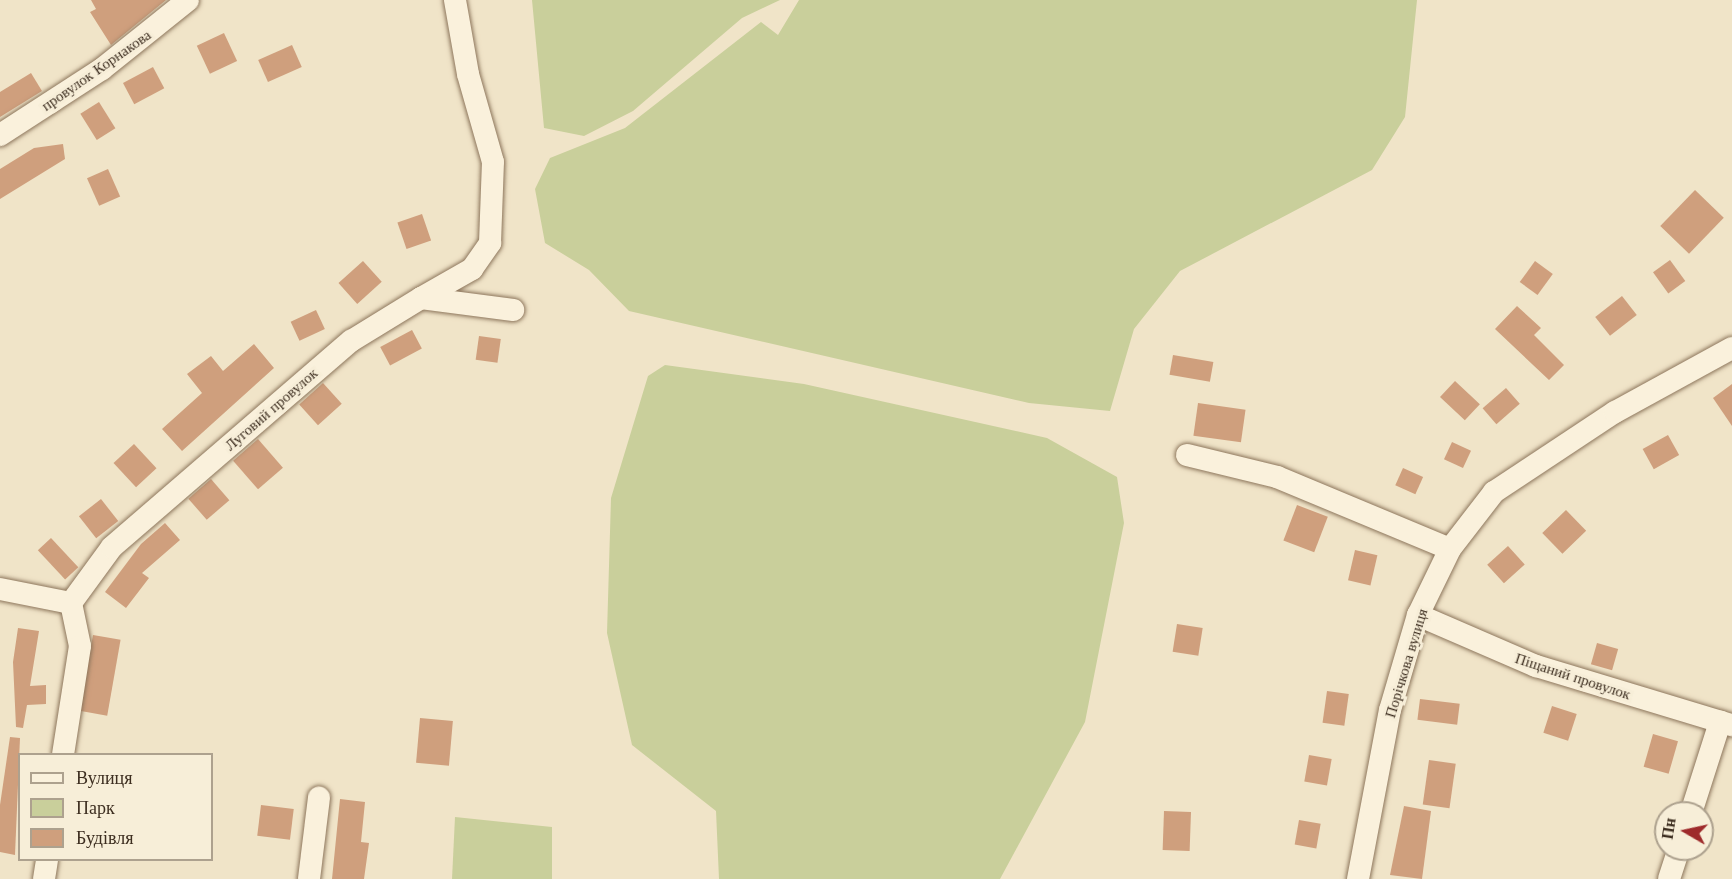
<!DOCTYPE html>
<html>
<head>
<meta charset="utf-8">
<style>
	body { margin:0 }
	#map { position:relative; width:1732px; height:879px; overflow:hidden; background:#f0e4c8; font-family:"Libre Baskerville",serif }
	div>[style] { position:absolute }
	.green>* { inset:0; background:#c9cf9b }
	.building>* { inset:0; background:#cf9f7d; transform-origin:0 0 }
	.roads { filter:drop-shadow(0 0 2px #8d765c) drop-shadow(0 0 2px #8d765c) }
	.street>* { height:22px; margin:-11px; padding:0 11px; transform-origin:11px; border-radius:11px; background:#faf1dc }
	span { translate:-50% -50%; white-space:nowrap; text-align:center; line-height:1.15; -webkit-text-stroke:6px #f7eed8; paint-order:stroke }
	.street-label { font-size:15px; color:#3d2e20 }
	.legend { position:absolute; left:18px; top:753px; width:195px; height:108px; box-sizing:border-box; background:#f7eed8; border:2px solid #ada18e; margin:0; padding:8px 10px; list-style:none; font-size:18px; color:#3d2e20 }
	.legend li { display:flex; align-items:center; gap:12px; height:30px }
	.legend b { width:30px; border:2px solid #ada18e }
	.north { position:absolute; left:1654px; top:801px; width:60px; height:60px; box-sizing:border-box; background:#f7eed8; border:2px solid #ada18e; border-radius:50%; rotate:279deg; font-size:16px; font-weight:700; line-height:24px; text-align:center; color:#3d2e20 }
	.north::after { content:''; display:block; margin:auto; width:21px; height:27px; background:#9e2a2b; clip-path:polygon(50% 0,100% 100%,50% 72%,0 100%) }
</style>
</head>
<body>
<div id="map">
	<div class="green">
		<i style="clip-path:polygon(532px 0,780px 0,742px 18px,633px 111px,584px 136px,544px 128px)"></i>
		<i style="clip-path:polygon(799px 0,1417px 0,1405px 117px,1372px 170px,1180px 271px,1134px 329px,1110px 411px,1029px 403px,629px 311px,589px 270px,545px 243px,535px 189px,550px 158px,625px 128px,761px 22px,778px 35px)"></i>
		<i style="clip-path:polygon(665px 365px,804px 384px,1047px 438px,1117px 477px,1124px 523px,1085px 722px,1000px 879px,719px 879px,716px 811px,632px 745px,607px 633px,611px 498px,648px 376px)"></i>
		<i style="clip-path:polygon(455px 817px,552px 827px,552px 879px,452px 879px)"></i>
	</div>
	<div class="building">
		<i style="clip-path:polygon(91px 0,166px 0,111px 45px,90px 12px,96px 9px)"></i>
		<i style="left:224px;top:33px;width:31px;height:30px;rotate:65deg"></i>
		<i style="left:292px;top:45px;width:24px;height:37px;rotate:66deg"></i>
		<i style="left:153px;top:67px;width:24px;height:34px;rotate:62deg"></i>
		<i style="clip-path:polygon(31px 73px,42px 91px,0 117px,0 92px)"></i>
		<i style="left:99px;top:102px;width:31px;height:22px;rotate:58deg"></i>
		<i style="clip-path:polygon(63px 144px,65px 159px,0 199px,0 169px,34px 148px)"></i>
		<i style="left:108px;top:169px;width:30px;height:23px;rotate:66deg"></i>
		<i style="left:1695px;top:190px;width:40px;height:50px;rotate:44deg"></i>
		<i style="left:422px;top:214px;width:28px;height:26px;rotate:71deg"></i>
		<i style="left:1670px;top:260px;width:26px;height:21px;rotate:54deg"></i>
		<i style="left:363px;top:261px;width:28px;height:33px;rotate:48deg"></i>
		<i style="left:1535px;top:261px;width:22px;height:26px;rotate:36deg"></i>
		<i style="left:1622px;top:296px;width:24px;height:34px;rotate:52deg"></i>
		<i style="clip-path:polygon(1517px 306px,1541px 328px,1534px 335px,1564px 365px,1549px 380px,1495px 329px)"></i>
		<i style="left:316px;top:310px;width:21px;height:28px;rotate:65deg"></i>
		<i style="left:412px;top:330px;width:21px;height:36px;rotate:62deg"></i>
		<i style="left:479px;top:336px;width:22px;height:24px;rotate:8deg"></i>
		<i style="clip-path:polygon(254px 344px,274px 368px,182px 451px,162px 429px,202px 393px,187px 374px,211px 356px,223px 371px)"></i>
		<i style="left:1173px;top:355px;width:41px;height:20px;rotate:10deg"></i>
		<i style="left:1455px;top:381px;width:34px;height:22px;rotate:43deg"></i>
		<i style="left:323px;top:383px;width:28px;height:32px;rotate:48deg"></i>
		<i style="clip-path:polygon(1732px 384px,1732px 426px,1713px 398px)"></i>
		<i style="left:1506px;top:388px;width:21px;height:31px;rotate:49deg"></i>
		<i style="left:1198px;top:403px;width:48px;height:33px;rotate:8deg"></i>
		<i style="left:1668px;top:435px;width:23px;height:29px;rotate:61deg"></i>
		<i style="left:258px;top:439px;width:38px;height:33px;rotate:49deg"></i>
		<i style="left:1452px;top:442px;width:21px;height:19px;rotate:25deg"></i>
		<i style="left:134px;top:444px;width:33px;height:28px;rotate:47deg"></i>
		<i style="left:1403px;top:468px;width:22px;height:19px;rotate:24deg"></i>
		<i style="left:211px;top:479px;width:28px;height:30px;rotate:49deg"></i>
		<i style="left:101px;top:499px;width:28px;height:28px;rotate:52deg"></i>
		<i style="left:1297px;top:505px;width:33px;height:38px;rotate:21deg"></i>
		<i style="left:1566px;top:510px;width:29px;height:33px;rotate:46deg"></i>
		<i style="clip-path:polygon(165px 523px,180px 540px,142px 573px,149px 578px,126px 608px,105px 592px,141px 544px)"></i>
		<i style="left:51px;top:538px;width:40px;height:18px;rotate:47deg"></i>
		<i style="left:1508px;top:546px;width:25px;height:28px;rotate:48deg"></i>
		<i style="left:1355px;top:550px;width:23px;height:31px;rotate:13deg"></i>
		<i style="left:1177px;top:624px;width:26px;height:28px;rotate:9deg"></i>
		<i style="clip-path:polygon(18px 628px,39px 631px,30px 686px,46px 685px,46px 704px,27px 705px,23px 728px,16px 727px,13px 662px)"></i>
		<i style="left:93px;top:635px;width:28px;height:77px;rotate:10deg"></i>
		<i style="left:1597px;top:643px;width:22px;height:22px;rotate:16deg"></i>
		<i style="left:1327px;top:691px;width:22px;height:32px;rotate:8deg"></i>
		<i style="left:1420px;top:699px;width:40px;height:21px;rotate:7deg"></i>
		<i style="left:1552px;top:706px;width:26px;height:28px;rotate:18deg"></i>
		<i style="left:420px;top:718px;width:33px;height:45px;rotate:5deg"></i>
		<i style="left:1653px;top:734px;width:26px;height:34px;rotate:16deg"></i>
		<i style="clip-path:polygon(10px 737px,20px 738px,15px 855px,0 852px,0 805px)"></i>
		<i style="left:1309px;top:755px;width:23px;height:27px;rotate:10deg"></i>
		<i style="left:1429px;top:760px;width:27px;height:45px;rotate:8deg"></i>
		<i style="clip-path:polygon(340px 799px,365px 802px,361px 842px,369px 843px,364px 879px,332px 879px)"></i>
		<i style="left:261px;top:805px;width:33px;height:31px;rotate:7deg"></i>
		<i style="clip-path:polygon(1404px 806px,1431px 811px,1422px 879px,1390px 875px)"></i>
		<i style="left:1164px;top:811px;width:27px;height:39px;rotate:2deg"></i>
		<i style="left:1299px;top:820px;width:22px;height:25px;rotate:10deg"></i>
	</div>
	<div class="roads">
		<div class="street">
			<i style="left:0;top:135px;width:121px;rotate:-32.9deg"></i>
			<i style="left:102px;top:69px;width:110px;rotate:-38.7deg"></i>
			<i style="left:421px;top:298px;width:59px;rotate:-29.6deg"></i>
			<i style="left:472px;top:269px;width:32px;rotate:-55deg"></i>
			<i style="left:490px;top:243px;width:81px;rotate:-87.9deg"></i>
			<i style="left:493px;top:162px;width:91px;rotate:-105.9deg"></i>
			<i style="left:468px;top:74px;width:75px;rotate:-100deg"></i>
			<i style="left:1187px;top:455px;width:93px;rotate:13.7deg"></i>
			<i style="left:1277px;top:477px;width:187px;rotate:22.6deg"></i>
			<i style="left:0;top:589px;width:72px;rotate:11.2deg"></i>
			<i style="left:71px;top:603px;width:44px;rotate:78.2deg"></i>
			<i style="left:80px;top:646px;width:109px;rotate:98.9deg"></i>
			<i style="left:71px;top:603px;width:69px;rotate:-53.8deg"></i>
			<i style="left:112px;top:547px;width:316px;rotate:-40.8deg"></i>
			<i style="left:351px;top:341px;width:82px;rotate:-31.6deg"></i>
			<i style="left:421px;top:298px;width:93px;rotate:7.4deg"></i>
			<i style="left:1418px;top:615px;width:129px;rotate:23.4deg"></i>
			<i style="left:1536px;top:666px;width:205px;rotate:16.8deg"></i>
			<i style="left:1691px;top:813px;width:96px;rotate:-72.3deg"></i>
			<i style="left:44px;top:879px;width:19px;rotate:-81deg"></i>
			<i style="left:309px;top:879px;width:82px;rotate:-83deg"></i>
			<i style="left:1358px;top:879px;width:172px;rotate:-79.3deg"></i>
			<i style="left:1390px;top:710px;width:99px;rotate:-73.6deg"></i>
			<i style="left:1418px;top:615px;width:73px;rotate:-64.1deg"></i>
			<i style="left:1450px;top:549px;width:72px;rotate:-52.3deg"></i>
			<i style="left:1494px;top:492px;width:145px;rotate:-33.5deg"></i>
			<i style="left:1615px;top:412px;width:133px;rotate:-28.7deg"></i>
			<i style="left:1669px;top:879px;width:32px;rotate:-72deg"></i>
		</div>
	</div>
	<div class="street-label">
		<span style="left:96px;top:70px;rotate:-35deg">провулок Корнакова</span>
		<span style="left:271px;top:409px;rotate:-41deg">Луговий провулок</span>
		<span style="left:1406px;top:663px;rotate:-73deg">Порічкова вулиця</span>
		<span style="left:1573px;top:676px;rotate:18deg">Піщаний провулок</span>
	</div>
	<ul class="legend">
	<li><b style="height:8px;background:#faf1dc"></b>Вулиця</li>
	<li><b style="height:16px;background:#c9cf9b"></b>Парк</li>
	<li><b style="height:16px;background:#cf9f7d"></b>Будівля</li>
	</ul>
	<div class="north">Пн</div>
</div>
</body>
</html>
